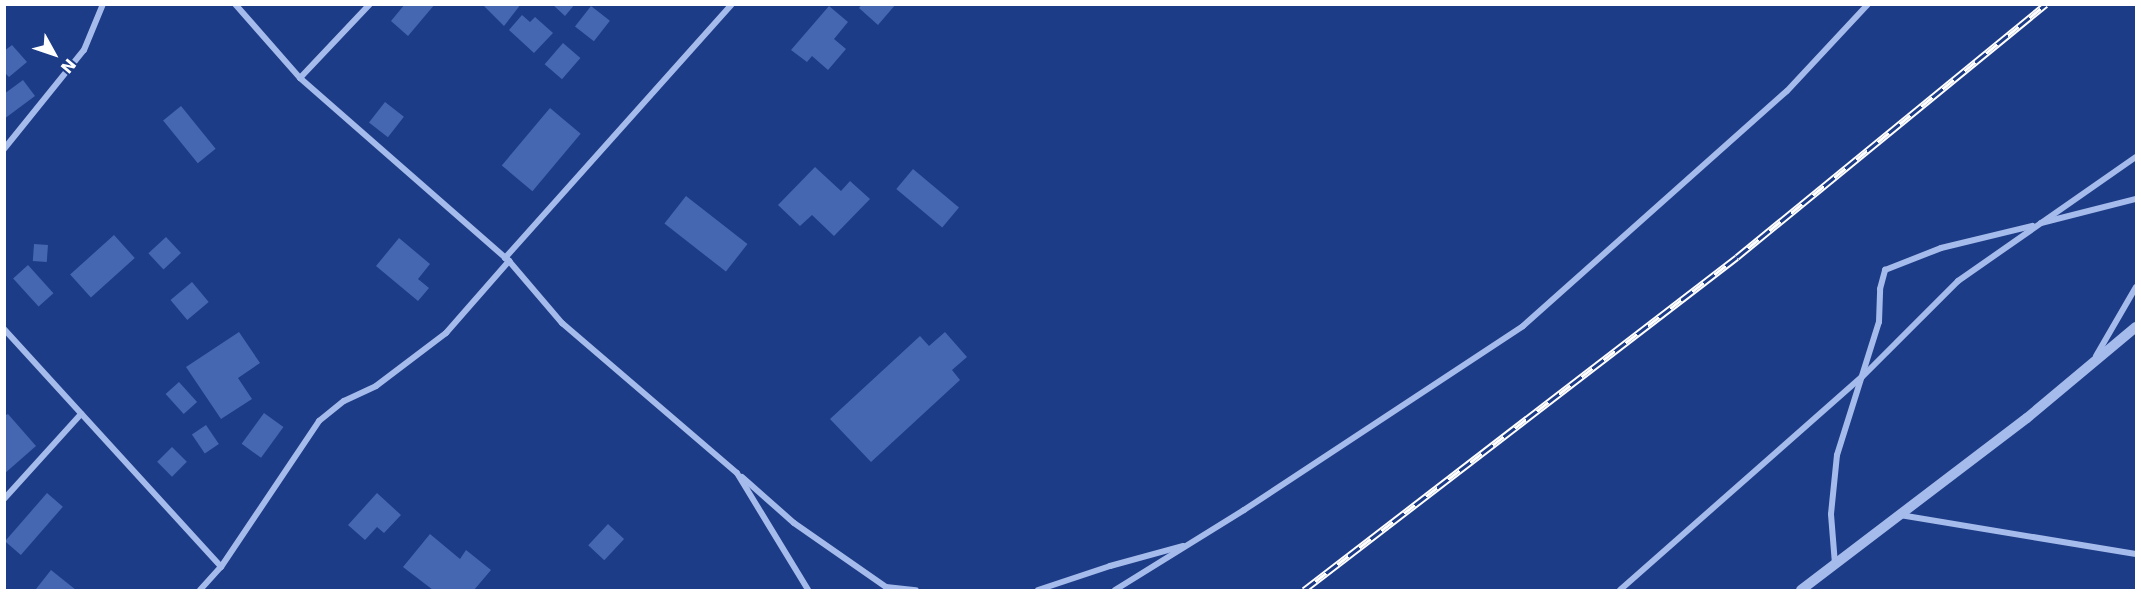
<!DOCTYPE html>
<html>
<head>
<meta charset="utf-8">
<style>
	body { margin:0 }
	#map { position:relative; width:2141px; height:595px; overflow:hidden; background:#1d3c87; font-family:"DejaVu Sans",sans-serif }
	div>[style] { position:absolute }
	.building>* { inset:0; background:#4566b0; transform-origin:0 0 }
	.minor>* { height:6px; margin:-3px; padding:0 3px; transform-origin:3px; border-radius:3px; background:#a5bbeb }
	.tertiary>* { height:10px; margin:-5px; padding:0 5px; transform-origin:5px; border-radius:5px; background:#a5bbeb }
	.rail>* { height:7px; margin-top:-3.5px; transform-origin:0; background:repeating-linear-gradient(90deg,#1d3c87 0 14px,#fff 0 28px); box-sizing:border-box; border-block:2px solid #fff }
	span { translate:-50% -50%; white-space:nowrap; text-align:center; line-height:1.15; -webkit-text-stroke:5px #1d3c87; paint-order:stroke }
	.frame { position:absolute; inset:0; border:6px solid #fff; pointer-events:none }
	.north { position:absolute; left:24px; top:24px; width:60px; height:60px; -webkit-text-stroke:4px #1d3c87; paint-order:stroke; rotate:130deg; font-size:16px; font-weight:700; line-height:24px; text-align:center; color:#fff }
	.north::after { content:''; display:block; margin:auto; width:21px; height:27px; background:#fff; clip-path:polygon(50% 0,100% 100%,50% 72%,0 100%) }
</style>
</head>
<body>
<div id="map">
	<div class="building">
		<i style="clip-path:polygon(405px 4px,435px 4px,408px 36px,391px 21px)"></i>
		<i style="clip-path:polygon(482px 4px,521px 4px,504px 26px)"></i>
		<i style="clip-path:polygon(552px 4px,575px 4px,565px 16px)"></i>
		<i style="clip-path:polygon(862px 4px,896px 4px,878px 25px,859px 8px)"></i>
		<i style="left:591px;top:6px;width:24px;height:26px;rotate:38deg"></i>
		<i style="clip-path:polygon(829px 6px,848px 22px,834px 39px,846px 49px,828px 70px,812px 56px,807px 62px,791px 50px)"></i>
		<i style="clip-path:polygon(522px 15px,530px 22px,535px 17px,553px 33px,534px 53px,509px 30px)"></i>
		<i style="left:563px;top:43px;width:23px;height:28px;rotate:41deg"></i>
		<i style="clip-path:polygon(12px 45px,27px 62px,9px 77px,4px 72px,4px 51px)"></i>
		<i style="clip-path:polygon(23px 80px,35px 96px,4px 119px,4px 94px)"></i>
		<i style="left:385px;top:102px;width:24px;height:26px;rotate:38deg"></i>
		<i style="left:181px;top:106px;width:55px;height:23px;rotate:51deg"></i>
		<i style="left:550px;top:108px;width:40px;height:75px;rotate:40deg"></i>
		<i style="clip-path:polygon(815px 167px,841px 191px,850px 181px,870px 199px,834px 236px,812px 215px,800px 226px,778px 205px)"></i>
		<i style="left:913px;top:169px;width:60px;height:26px;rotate:40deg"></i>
		<i style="left:686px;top:196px;width:78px;height:35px;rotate:38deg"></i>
		<i style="left:114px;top:235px;width:31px;height:59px;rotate:48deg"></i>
		<i style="left:166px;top:237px;width:22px;height:24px;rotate:47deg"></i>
		<i style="clip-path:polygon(399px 238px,430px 264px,418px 279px,429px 288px,418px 301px,376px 266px)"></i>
		<i style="left:34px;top:244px;width:14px;height:17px;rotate:4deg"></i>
		<i style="left:28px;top:265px;width:38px;height:20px;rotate:48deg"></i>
		<i style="left:192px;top:282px;width:26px;height:28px;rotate:50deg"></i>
		<i style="clip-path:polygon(239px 332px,260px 363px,238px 378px,252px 399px,221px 419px,186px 367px)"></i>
		<i style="clip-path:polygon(945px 332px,967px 357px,952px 370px,960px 380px,871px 462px,830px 419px,920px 336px,929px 346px)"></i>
		<i style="left:179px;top:382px;width:27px;height:18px;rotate:48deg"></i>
		<i style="left:264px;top:413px;width:24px;height:38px;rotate:36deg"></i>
		<i style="clip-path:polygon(8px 414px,36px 446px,4px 474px,4px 416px)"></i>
		<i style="left:206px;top:425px;width:23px;height:17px;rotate:56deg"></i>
		<i style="left:172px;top:447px;width:21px;height:21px;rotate:45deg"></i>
		<i style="left:47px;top:493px;width:21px;height:64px;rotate:41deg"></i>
		<i style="clip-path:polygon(377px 493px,401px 515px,384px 533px,377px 527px,365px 540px,348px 525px)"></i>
		<i style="left:608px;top:524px;width:22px;height:29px;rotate:43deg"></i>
		<i style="clip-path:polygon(430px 534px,460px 559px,466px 550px,491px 570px,474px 590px,433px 590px,403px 567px)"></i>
		<i style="clip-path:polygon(51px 570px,76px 590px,36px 589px)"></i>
	</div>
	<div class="minor">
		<i style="left:235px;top:4px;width:98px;rotate:48.7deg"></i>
		<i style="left:300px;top:78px;width:278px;rotate:41.2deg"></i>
		<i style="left:509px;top:261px;width:82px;rotate:49.5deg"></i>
		<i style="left:562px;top:323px;width:230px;rotate:40.6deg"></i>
		<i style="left:737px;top:473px;width:137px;rotate:58.7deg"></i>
		<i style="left:300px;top:78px;width:102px;rotate:-46.6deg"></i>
		<i style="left:4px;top:149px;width:127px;rotate:-51.1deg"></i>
		<i style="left:84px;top:50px;width:50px;rotate:-67.6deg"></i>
		<i style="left:2041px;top:223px;width:98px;rotate:-14.2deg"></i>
		<i style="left:4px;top:329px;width:322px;rotate:47.6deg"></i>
		<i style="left:2096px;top:356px;width:80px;rotate:-59.9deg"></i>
		<i style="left:742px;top:477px;width:69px;rotate:41.5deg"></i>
		<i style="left:794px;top:523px;width:112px;rotate:34.8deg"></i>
		<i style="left:886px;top:587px;width:30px;rotate:6deg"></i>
		<i style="left:4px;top:499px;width:115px;rotate:-47.8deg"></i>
		<i style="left:1900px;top:515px;width:239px;rotate:9.4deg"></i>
		<i style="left:1835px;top:564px;width:50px;rotate:-94.6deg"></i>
		<i style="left:1831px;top:514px;width:59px;rotate:-84.2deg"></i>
		<i style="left:1837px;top:455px;width:139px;rotate:-72.5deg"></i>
		<i style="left:1879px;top:322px;width:33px;rotate:-88deg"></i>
		<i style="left:1880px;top:289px;width:20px;rotate:-75deg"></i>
		<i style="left:1885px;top:270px;width:60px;rotate:-21.4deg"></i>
		<i style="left:1941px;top:248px;width:94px;rotate:-13.6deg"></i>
		<i style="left:200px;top:590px;width:31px;rotate:-48deg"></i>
		<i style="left:221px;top:567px;width:176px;rotate:-56.1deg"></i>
		<i style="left:319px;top:421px;width:32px;rotate:-39deg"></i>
		<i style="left:344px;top:401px;width:35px;rotate:-25deg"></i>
		<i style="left:376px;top:386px;width:88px;rotate:-37.1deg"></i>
		<i style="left:446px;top:333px;width:96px;rotate:-48.8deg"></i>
		<i style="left:509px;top:261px;width:5px;rotate:-143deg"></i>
		<i style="left:505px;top:258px;width:341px;rotate:-48.2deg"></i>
		<i style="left:1038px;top:590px;width:76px;rotate:-18.4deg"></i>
		<i style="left:1110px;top:566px;width:76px;rotate:-15.3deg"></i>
		<i style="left:1115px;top:590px;width:152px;rotate:-31.8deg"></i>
		<i style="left:1244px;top:510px;width:334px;rotate:-33.4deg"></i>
		<i style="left:1523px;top:326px;width:353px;rotate:-41.7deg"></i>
		<i style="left:1787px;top:91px;width:119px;rotate:-47deg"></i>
		<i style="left:1620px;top:590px;width:322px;rotate:-41.4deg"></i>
		<i style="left:1862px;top:377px;width:136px;rotate:-45deg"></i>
		<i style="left:1958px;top:281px;width:217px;rotate:-34.9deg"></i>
	</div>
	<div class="tertiary">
		<i style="left:1801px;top:590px;width:284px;rotate:-37.3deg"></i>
		<i style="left:2027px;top:418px;width:142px;rotate:-39.9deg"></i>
	</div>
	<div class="rail">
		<i style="left:1304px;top:590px;width:546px;rotate:-37.56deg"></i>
		<i style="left:1737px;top:257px;width:399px;rotate:-39.3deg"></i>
	</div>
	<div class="frame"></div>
	<div class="north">N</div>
</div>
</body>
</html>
